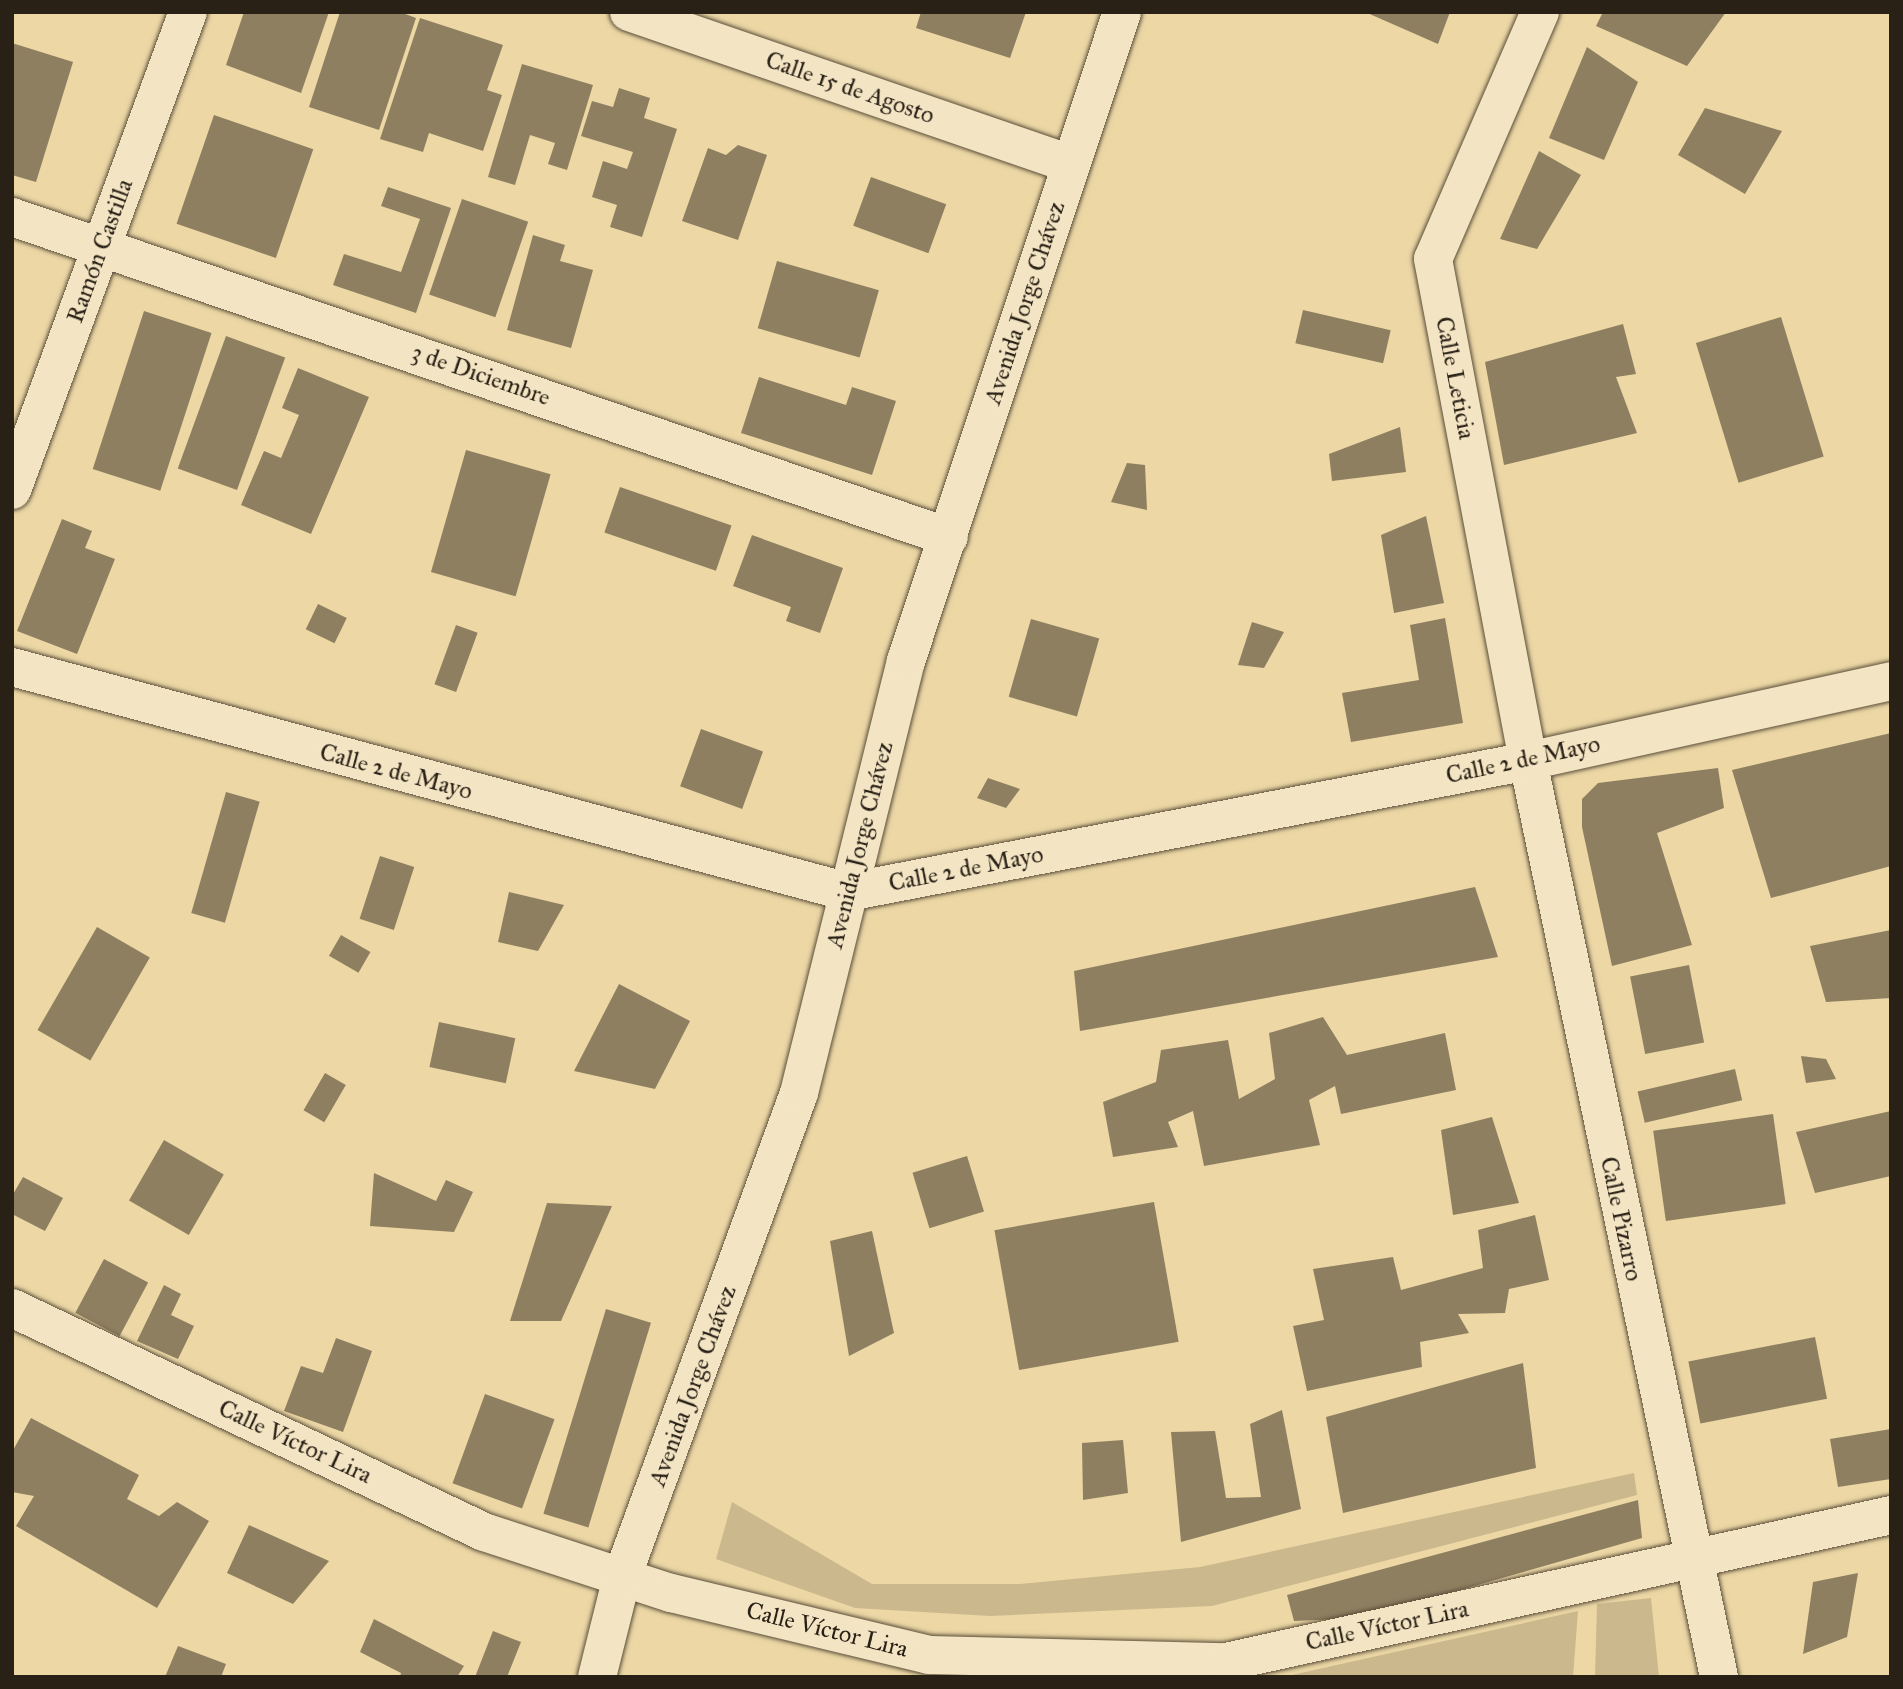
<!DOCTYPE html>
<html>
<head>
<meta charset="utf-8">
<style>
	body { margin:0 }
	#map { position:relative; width:1903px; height:1689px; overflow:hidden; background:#ecd7a5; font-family:"IM FELL Great Primer",serif }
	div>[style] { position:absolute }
	.green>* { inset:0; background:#cbb88d }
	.building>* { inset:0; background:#8e7f60; transform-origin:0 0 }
	.roads { filter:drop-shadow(0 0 2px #5a4e3a) drop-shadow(0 0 2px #5a4e3a) }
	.minor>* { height:38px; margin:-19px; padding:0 19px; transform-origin:19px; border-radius:19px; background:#f3e5c4 }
	.secondary>* { height:38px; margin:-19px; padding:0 19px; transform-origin:19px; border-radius:19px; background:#f3e5c4 }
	span { translate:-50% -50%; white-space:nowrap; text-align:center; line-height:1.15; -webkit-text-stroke:5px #f3e5c4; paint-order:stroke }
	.street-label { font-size:24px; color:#292016 }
	.frame { position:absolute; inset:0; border:14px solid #292016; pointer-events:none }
</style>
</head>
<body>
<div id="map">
	<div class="green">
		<i style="clip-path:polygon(1634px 1473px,1637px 1495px,1212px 1606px,990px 1616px,855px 1608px,716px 1559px,732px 1502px,872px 1584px,1020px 1584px,1200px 1567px)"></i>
		<i style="clip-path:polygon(1651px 1598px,1659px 1677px,1595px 1677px,1597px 1604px)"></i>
		<i style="clip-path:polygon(1578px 1611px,1573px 1677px,1283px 1677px)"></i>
	</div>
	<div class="building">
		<i style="clip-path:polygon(244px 12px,329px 12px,301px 93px,226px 65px)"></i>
		<i style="clip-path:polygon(340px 12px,400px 12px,416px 18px,379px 130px,309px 107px)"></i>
		<i style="clip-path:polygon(921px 12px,1026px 12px,1010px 58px,916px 28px)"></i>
		<i style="clip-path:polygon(1365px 12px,1450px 12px,1438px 44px)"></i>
		<i style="clip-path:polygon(1603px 12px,1726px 12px,1687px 66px,1596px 26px)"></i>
		<i style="clip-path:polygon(420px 18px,503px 45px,487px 90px,502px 95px,483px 151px,429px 133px,423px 152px,380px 139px)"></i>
		<i style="clip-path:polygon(12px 43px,73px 62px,36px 182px,12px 175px)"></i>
		<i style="clip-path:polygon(1587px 47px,1638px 82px,1604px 160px,1549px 138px)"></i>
		<i style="clip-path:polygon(522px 64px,593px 85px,567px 170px,548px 164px,555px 143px,530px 135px,515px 185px,488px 177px)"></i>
		<i style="clip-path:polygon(619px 88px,650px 98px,644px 118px,677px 129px,642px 237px,610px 227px,617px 205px,592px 197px,603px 161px,627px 169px,633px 152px,581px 136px,592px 101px,613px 107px)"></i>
		<i style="clip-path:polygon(1705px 108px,1782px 131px,1745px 194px,1678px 155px)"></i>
		<i style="left:214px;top:115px;width:105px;height:115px;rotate:19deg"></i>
		<i style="clip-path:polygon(738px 145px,767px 155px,738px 240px,682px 221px,708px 148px,726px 155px)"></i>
		<i style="clip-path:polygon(1539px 151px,1581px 175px,1537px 249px,1500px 239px)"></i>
		<i style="left:871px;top:177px;width:80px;height:52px;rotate:20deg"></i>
		<i style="clip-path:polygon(388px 187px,451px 208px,416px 313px,333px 285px,344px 254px,401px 272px,420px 219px,381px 206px)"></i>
		<i style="left:462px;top:199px;width:70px;height:101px;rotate:19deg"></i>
		<i style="clip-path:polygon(533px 235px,565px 245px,560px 261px,593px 270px,571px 348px,507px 330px)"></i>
		<i style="left:777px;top:261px;width:106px;height:70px;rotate:16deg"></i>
		<i style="left:1303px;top:310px;width:90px;height:34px;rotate:13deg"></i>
		<i style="left:144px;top:311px;width:71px;height:166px;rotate:18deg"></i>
		<i style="left:1781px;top:317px;width:146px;height:89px;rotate:73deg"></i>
		<i style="clip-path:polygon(1623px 324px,1636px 374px,1616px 377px,1637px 433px,1504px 465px,1485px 362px)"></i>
		<i style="left:226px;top:336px;width:63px;height:141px;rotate:20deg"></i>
		<i style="clip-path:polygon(298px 368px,369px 397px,311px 534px,241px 505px,264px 451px,281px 458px,299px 415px,282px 408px)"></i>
		<i style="clip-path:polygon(759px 377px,846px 405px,852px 387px,896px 401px,872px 475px,741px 433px)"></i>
		<i style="clip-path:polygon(1400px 427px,1406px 472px,1332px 481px,1329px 454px)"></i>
		<i style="left:466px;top:450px;width:88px;height:127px;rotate:16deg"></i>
		<i style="clip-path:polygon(1127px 463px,1145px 465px,1147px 510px,1111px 502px)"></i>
		<i style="left:620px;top:487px;width:118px;height:48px;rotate:19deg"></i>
		<i style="clip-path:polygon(1426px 516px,1444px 603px,1394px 613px,1381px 535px)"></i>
		<i style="clip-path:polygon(62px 519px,92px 531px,85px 548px,115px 559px,77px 654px,17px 631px)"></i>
		<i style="clip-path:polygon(752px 535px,843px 568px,820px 633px,786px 621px,791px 607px,733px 586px)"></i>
		<i style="left:318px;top:604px;width:32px;height:28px;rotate:26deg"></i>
		<i style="clip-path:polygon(1445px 618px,1463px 723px,1351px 742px,1342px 693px,1419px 680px,1410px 625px)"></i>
		<i style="left:1031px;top:619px;width:71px;height:81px;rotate:16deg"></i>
		<i style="clip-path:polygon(1252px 622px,1284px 632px,1264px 668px,1238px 665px)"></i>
		<i style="left:456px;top:625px;width:23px;height:63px;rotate:20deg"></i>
		<i style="left:701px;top:729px;width:66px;height:61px;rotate:20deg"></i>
		<i style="clip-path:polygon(1891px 733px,1891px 866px,1771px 898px,1732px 770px)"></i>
		<i style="clip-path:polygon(1718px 768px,1724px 808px,1657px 833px,1692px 945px,1612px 966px,1582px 827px,1582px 799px,1598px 783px)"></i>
		<i style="clip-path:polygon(988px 778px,1020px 789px,1006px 808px,977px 798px)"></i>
		<i style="left:226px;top:792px;width:35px;height:126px;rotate:16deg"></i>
		<i style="left:380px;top:856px;width:36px;height:66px;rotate:18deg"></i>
		<i style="clip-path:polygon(1475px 887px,1498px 957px,1080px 1031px,1074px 971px)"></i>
		<i style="clip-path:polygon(509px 892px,564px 905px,538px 951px,498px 942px)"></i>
		<i style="left:97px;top:927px;width:61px;height:119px;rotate:30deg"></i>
		<i style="clip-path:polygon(1891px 930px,1891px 998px,1826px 1002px,1810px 946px)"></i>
		<i style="left:341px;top:935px;width:34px;height:24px;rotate:30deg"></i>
		<i style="left:1689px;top:965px;width:79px;height:60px;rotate:79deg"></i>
		<i style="clip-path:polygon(619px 984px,690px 1021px,655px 1089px,574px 1071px)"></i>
		<i style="clip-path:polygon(1323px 1017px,1347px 1055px,1445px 1033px,1456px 1090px,1341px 1114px,1335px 1086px,1309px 1100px,1320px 1145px,1204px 1166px,1193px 1111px,1168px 1122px,1178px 1147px,1113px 1157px,1103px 1102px,1156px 1082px,1161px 1050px,1228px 1040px,1239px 1099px,1275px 1079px,1269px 1033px)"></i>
		<i style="left:439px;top:1022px;width:78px;height:46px;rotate:12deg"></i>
		<i style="clip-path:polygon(1801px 1056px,1826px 1059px,1836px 1079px,1806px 1083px)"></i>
		<i style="left:1735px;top:1069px;width:32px;height:100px;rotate:77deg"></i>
		<i style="left:325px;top:1073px;width:24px;height:43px;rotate:30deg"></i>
		<i style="clip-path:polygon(1891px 1111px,1891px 1176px,1815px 1193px,1796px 1132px)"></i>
		<i style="left:1773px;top:1114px;width:91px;height:121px;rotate:82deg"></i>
		<i style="clip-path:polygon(1492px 1117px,1519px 1203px,1453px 1215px,1441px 1130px)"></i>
		<i style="left:164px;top:1140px;width:69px;height:70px;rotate:30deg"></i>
		<i style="left:967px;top:1156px;width:58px;height:57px;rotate:73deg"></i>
		<i style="clip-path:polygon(374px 1173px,436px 1201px,446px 1180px,473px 1192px,454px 1232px,370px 1226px)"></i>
		<i style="clip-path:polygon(23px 1177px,63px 1198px,45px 1231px,12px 1214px,12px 1196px)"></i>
		<i style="left:1154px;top:1202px;width:142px;height:162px;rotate:80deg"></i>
		<i style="clip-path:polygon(547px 1203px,612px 1206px,561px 1321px,510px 1321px)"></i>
		<i style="clip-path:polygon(1535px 1215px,1549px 1280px,1509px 1289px,1505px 1313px,1458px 1314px,1469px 1333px,1420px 1342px,1422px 1367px,1307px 1391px,1293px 1326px,1324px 1320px,1313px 1269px,1393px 1257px,1401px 1290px,1483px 1268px,1478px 1230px)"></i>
		<i style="clip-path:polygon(872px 1231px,894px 1333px,849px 1356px,830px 1241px)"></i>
		<i style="left:104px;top:1259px;width:50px;height:61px;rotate:28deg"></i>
		<i style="clip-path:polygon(164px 1285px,181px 1294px,171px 1315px,194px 1326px,178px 1359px,137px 1341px)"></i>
		<i style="left:606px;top:1309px;width:47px;height:214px;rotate:17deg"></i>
		<i style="left:1815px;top:1337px;width:63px;height:129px;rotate:79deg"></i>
		<i style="clip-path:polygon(336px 1338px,372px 1351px,343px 1432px,284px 1411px,301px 1366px,323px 1373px)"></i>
		<i style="clip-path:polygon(1523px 1363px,1536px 1468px,1343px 1513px,1326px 1417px)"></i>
		<i style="left:485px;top:1394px;width:74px;height:95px;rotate:20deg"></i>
		<i style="clip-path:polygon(1282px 1410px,1301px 1509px,1181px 1542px,1171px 1432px,1215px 1431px,1226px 1498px,1261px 1497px,1250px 1424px)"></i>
		<i style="clip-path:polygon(31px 1418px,139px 1475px,127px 1499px,159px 1516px,177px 1502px,209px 1521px,157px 1608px,16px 1526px,34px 1496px,12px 1492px,12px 1452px)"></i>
		<i style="clip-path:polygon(1891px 1429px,1891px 1479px,1838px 1487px,1830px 1439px)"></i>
		<i style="clip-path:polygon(1123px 1440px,1128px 1493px,1083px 1500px,1082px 1443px)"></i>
		<i style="clip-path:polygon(1638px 1500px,1642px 1538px,1362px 1618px,1294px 1621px,1287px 1595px)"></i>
		<i style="clip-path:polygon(249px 1525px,329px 1561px,293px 1604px,227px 1573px)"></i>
		<i style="clip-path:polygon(1858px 1573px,1847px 1637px,1803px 1654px,1813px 1582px)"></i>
		<i style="clip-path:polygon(374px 1619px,464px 1666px,457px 1677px,400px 1677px,401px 1673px,360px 1652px)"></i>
		<i style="clip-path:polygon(493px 1631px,521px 1642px,507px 1677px,475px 1677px)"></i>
		<i style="clip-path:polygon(178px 1646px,226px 1664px,221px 1677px,165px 1677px)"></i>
	</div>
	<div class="roads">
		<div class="minor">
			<i style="left:629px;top:12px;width:466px;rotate:19deg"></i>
			<i style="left:1540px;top:12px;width:269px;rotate:113.4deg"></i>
			<i style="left:1433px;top:259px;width:511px;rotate:79.28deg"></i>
			<i style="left:1528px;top:761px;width:936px;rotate:78.22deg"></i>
			<i style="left:12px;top:217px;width:990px;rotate:18.86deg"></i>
			<i style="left:12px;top:490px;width:509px;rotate:-69.79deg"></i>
			<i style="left:12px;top:667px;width:866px;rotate:15.06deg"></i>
			<i style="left:848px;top:892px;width:693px;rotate:-10.9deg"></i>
			<i style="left:1528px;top:761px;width:372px;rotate:-12.4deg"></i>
			<i style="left:12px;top:1308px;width:522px;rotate:25.39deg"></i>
			<i style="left:484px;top:1532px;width:197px;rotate:18.1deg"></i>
			<i style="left:671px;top:1593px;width:265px;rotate:13.5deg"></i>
			<i style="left:929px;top:1655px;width:297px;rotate:1.4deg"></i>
			<i style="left:1226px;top:1662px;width:681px;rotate:-12.46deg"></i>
		</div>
		<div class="secondary">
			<i style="left:597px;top:1677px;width:103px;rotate:-76deg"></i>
			<i style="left:622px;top:1577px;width:515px;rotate:-69.91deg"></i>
			<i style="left:799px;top:1093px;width:445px;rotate:-76.1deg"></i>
			<i style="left:906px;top:661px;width:684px;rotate:-71.59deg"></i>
		</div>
	</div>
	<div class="street-label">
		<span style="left:850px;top:88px;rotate:19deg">Calle 15 de Agosto</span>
		<span style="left:100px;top:251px;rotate:-70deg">Ramón Castilla</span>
		<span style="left:1025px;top:303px;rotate:-72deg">Avenida Jorge Chávez</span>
		<span style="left:481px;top:375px;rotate:19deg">3 de Diciembre</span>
		<span style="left:1455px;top:378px;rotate:79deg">Calle Leticia</span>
		<span style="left:1523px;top:760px;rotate:-12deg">Calle 2 de Mayo</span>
		<span style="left:396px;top:772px;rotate:15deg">Calle 2 de Mayo</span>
		<span style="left:860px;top:845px;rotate:-76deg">Avenida Jorge Chávez</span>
		<span style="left:966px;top:869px;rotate:-11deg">Calle 2 de Mayo</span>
		<span style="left:1621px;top:1219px;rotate:78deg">Calle Pizarro</span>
		<span style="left:693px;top:1386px;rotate:-70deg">Avenida Jorge Chávez</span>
		<span style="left:295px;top:1442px;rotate:25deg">Calle Víctor Lira</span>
		<span style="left:1387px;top:1626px;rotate:-12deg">Calle Víctor Lira</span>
		<span style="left:827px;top:1630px;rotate:14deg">Calle Víctor Lira</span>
	</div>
	<div class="frame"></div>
</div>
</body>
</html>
